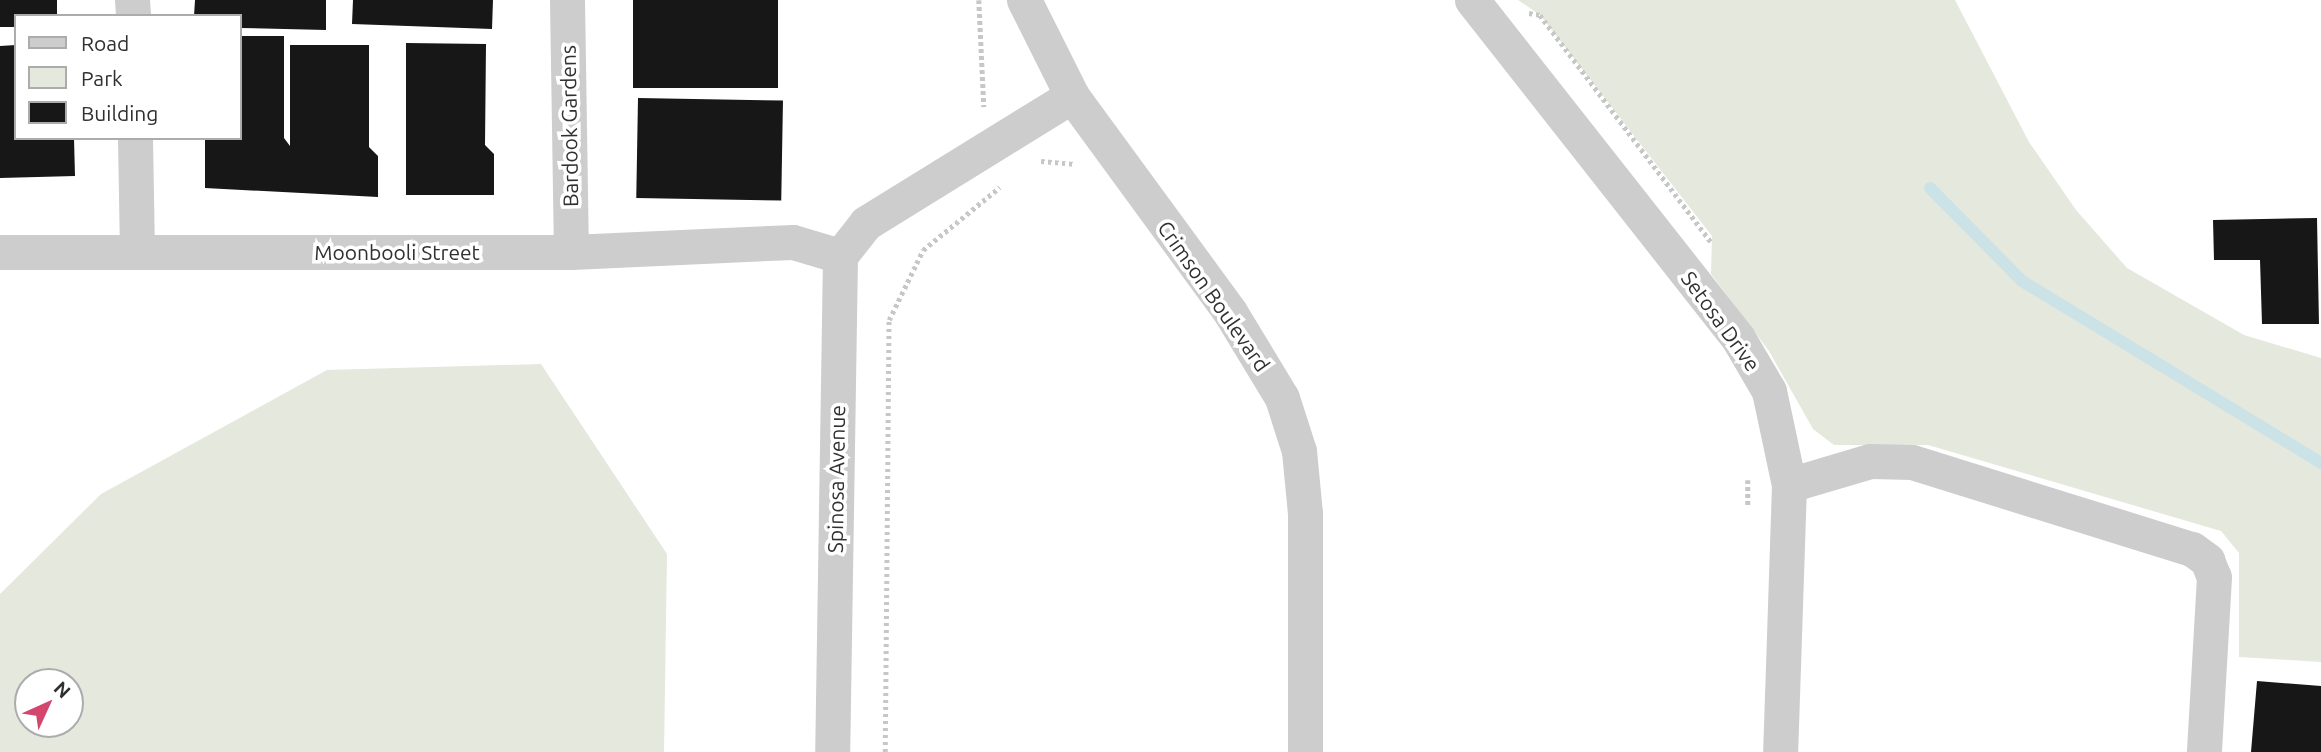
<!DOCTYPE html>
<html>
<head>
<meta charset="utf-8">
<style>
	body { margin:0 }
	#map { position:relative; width:2321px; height:752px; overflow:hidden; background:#fff; font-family:Ubuntu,sans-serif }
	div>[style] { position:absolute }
	.green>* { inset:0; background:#e5e8dd }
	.stream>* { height:12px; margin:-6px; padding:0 6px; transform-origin:6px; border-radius:6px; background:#cbe2e7 }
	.building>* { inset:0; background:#171717; transform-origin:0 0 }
	.path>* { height:4.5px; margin-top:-2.25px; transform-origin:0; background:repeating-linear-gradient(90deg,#c7c7c7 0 3.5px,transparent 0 7px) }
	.minor>* { height:35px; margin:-17.5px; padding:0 17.5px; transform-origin:17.5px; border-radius:17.5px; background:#cdcdcd }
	span { translate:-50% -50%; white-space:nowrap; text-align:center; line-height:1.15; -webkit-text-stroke:7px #fff; paint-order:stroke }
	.street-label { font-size:21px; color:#303030 }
	.legend { position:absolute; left:14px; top:14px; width:228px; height:126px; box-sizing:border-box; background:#fff; border:2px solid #acacac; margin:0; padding:9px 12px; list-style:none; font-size:21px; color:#303030 }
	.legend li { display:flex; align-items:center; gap:14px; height:35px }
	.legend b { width:35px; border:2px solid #acacac }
	.north { position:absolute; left:14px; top:668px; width:70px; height:70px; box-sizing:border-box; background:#fff; border:2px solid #acacac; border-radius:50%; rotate:45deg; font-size:19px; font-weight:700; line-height:28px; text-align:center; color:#303030 }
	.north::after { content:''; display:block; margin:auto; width:24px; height:32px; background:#d3476e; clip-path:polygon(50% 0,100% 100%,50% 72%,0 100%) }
</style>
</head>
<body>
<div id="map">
	<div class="green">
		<i style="clip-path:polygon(1518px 0,1955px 0,2029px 142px,2076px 210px,2127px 268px,2244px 335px,2321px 358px,2321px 662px,2239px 657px,2239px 553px,2221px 531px,1928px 445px,1834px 445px,1813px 429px,1769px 351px,1711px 274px,1712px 236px,1540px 15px)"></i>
		<i style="clip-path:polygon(evenodd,541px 364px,667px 554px,664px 752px,0 752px,0 594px,101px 494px,327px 370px,541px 364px,70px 682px,70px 724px,28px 724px,28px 682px,70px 682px)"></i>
	</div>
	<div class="stream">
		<i style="left:1930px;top:188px;width:131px;rotate:45.3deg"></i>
		<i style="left:2022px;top:281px;width:350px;rotate:31.3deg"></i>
	</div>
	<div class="building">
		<i style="clip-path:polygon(0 0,57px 0,57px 16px,16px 16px,16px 27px,0 27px)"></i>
		<i style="clip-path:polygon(195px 0,326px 0,326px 30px,240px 28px,240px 16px,194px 16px)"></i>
		<i style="clip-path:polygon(353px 0,493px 0,492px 29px,352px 24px)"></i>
		<i style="left:633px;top:0;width:145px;height:88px"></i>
		<i style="clip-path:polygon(240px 36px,284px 36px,284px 138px,290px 146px,290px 45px,369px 45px,369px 147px,378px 156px,378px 197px,205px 188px,205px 138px,240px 138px)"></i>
		<i style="clip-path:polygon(406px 43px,486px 44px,485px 145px,494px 154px,494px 195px,406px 195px)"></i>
		<i style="clip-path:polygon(16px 45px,16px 138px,74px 138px,75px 176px,0 178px,0 46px)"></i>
		<i style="left:638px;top:98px;width:145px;height:100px;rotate:1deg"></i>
		<i style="clip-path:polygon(2317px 218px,2319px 324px,2262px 324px,2260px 260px,2214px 260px,2213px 220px)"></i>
		<i style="clip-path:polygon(2257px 681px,2321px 686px,2321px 752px,2251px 752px)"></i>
	</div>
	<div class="path">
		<i style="left:979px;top:0;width:107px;rotate:87.3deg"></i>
		<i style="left:1529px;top:13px;width:11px;rotate:10deg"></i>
		<i style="left:1540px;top:15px;width:286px;rotate:53deg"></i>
		<i style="left:1041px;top:161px;width:33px;rotate:5deg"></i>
		<i style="left:1748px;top:480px;width:26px;rotate:90deg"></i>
		<i style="left:885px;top:752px;width:432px;rotate:-89.5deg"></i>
		<i style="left:889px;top:320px;width:78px;rotate:-64.1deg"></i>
		<i style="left:923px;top:250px;width:99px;rotate:-39.3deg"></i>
	</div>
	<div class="minor">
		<i style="left:132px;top:0;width:16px;rotate:86deg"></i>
		<i style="left:567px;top:0;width:252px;rotate:89.1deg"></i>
		<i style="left:1024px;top:0;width:107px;rotate:63.4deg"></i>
		<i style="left:1072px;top:96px;width:268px;rotate:53.8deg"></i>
		<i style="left:1230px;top:312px;width:100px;rotate:58.8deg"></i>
		<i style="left:1282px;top:398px;width:56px;rotate:72.2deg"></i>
		<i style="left:1299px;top:451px;width:62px;rotate:84.5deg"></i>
		<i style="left:1305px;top:513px;width:239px;rotate:90deg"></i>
		<i style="left:1472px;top:0;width:430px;rotate:51.8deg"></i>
		<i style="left:1738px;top:338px;width:61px;rotate:59.7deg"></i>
		<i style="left:1769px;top:391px;width:96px;rotate:78deg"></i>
		<i style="left:1789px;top:485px;width:267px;rotate:91.9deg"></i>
		<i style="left:135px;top:138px;width:114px;rotate:89deg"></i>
		<i style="left:0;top:252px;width:571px"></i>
		<i style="left:571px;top:252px;width:222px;rotate:-2.6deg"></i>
		<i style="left:793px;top:242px;width:49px;rotate:16.6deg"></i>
		<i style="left:840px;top:256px;width:496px;rotate:90.9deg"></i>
		<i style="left:840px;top:256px;width:42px;rotate:-51.8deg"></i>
		<i style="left:866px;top:223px;width:242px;rotate:-31.7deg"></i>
		<i style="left:1789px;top:485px;width:84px;rotate:-16.5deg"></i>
		<i style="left:1870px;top:461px;width:42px;rotate:1.4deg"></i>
		<i style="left:1912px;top:462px;width:293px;rotate:17.3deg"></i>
		<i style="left:2192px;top:549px;width:19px;rotate:36deg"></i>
		<i style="left:2207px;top:560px;width:18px;rotate:68deg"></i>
		<i style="left:2214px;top:577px;width:175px;rotate:93.3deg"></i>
	</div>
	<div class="street-label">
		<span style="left:569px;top:126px;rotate:-91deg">Bardook Gardens</span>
		<span style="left:397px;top:252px">Moonbooli Street</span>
		<span style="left:1214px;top:296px;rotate:55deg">Crimson Boulevard</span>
		<span style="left:1721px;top:321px;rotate:54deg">Setosa Drive</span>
		<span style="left:836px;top:479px;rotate:-89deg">Spinosa Avenue</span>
	</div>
	<ul class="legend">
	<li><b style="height:9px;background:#cdcdcd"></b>Road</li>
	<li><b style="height:19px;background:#e5e8dd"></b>Park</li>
	<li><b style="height:19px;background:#171717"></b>Building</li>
	</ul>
	<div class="north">N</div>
</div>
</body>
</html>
